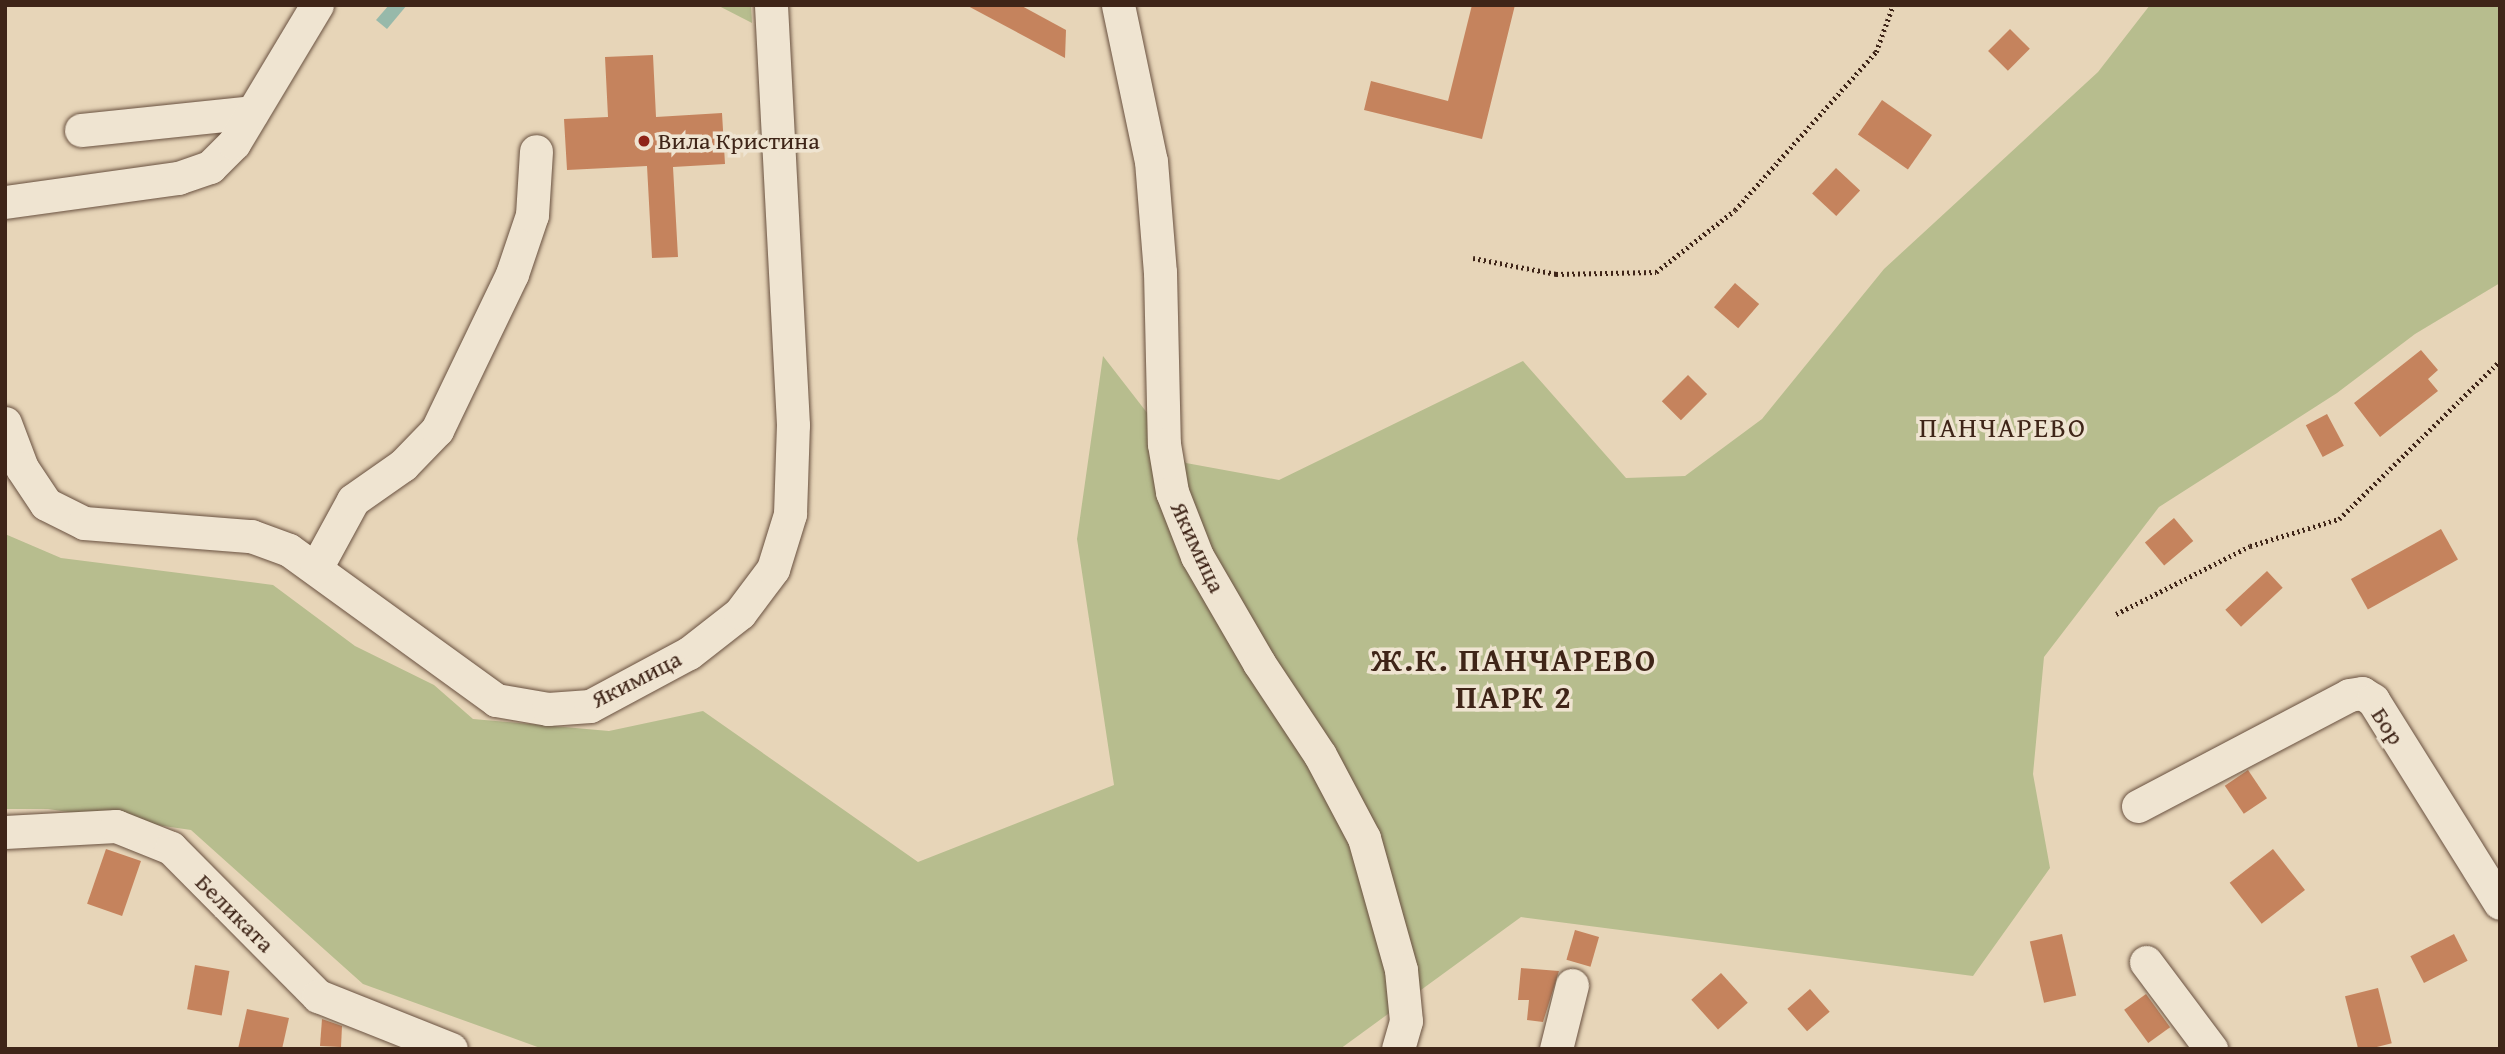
<!DOCTYPE html>
<html>
<head>
<meta charset="utf-8">
<style>
	body { margin:0 }
	#map { position:relative; width:2505px; height:1054px; overflow:hidden; background:#e7d5b8; font-family:"Gentium Book Plus",serif }
	div>[style] { position:absolute }
	.green>* { inset:0; background:#b7bd8e }
	.water>* { inset:0; background:#97b9aa }
	.building>* { inset:0; background:#c5835d; transform-origin:0 0 }
	.path>* { height:4.5px; margin-top:-2.25px; transform-origin:0; background:repeating-linear-gradient(90deg,#3f2518 0 2px,transparent 0 5.5px) }
	.roads { filter:drop-shadow(0 0 2px #695140) drop-shadow(0 0 2px #695140) }
	.minor>* { height:33px; margin:-16.5px; padding:0 16.5px; transform-origin:16.5px; border-radius:16.5px; background:#efe4d1 }
	.dots>* { width:19px; height:19px; translate:-50% -50%; box-sizing:border-box; border:4px solid #efe4d1; border-radius:50% }
	span { translate:-50% -50%; white-space:nowrap; text-align:center; line-height:1.15; -webkit-text-stroke:7px #efe4d1; paint-order:stroke }
	.poi-label { font-size:24px; color:#3f2518 }
	.left { translate:0 -50%; text-align:left }
	.street-label { font-size:24px; color:#3f2518 }
	.quarter-label { font-size:28px; color:#3f2518; letter-spacing:2px }
	.district-label { font-size:32px; color:#3f2518; font-weight:700; letter-spacing:2px }
	.frame { position:absolute; inset:0; border:7px solid #3f2518; pointer-events:none }
</style>
</head>
<body>
<div id="map">
	<div class="green">
		<i style="clip-path:polygon(717px 5px,751px 5px,752px 23px)"></i>
		<i style="clip-path:polygon(2150px 5px,2500px 5px,2500px 283px,2415px 334px,2337px 393px,2159px 507px,2044px 657px,2033px 774px,2050px 868px,1973px 976px,1521px 917px,1340px 1049px,543px 1049px,363px 984px,191px 830px,48px 809px,5px 809px,5px 534px,61px 558px,273px 585px,355px 646px,434px 685px,473px 719px,609px 731px,703px 711px,918px 862px,1114px 785px,1077px 539px,1103px 356px,1186px 463px,1279px 480px,1523px 361px,1626px 478px,1685px 476px,1762px 419px,1884px 269px,2098px 72px)"></i>
	</div>
	<div class="water">
		<i style="clip-path:polygon(389px 5px,407px 5px,387px 29px,376px 20px)"></i>
	</div>
	<div class="building">
		<i style="clip-path:polygon(966px 5px,1020px 5px,1066px 30px,1065px 58px)"></i>
		<i style="clip-path:polygon(1472px 5px,1515px 5px,1482px 139px,1364px 110px,1371px 81px,1448px 101px)"></i>
		<i style="left:2010px;top:29px;width:28px;height:31px;rotate:45deg"></i>
		<i style="clip-path:polygon(653px 55px,656px 117px,722px 113px,725px 164px,673px 167px,678px 257px,652px 258px,647px 166px,567px 170px,564px 119px,608px 117px,605px 57px)"></i>
		<i style="left:1882px;top:100px;width:61px;height:42px;rotate:35deg"></i>
		<i style="left:1836px;top:168px;width:33px;height:35px;rotate:43deg"></i>
		<i style="left:1735px;top:283px;width:32px;height:32px;rotate:41deg"></i>
		<i style="clip-path:polygon(2421px 350px,2438px 370px,2428px 379px,2438px 391px,2380px 437px,2354px 403px)"></i>
		<i style="left:1688px;top:375px;width:27px;height:37px;rotate:45deg"></i>
		<i style="left:2327px;top:414px;width:36px;height:24px;rotate:62deg"></i>
		<i style="left:2174px;top:518px;width:30px;height:38px;rotate:50deg"></i>
		<i style="left:2441px;top:529px;width:35px;height:103px;rotate:61deg"></i>
		<i style="left:2267px;top:571px;width:23px;height:57px;rotate:47deg"></i>
		<i style="left:2248px;top:770px;width:34px;height:28px;rotate:56deg"></i>
		<i style="left:106px;top:849px;width:37px;height:58px;rotate:19deg"></i>
		<i style="left:2273px;top:849px;width:52px;height:55px;rotate:52deg"></i>
		<i style="left:1575px;top:930px;width:25px;height:31px;rotate:16deg"></i>
		<i style="left:2062px;top:934px;width:63px;height:33px;rotate:77deg"></i>
		<i style="left:2454px;top:934px;width:30px;height:49px;rotate:63deg"></i>
		<i style="left:195px;top:965px;width:35px;height:45px;rotate:10deg"></i>
		<i style="clip-path:polygon(1521px 968px,1559px 971px,1543px 1022px,1527px 1020px,1529px 1000px,1518px 1000px)"></i>
		<i style="left:1721px;top:973px;width:40px;height:40px;rotate:48deg"></i>
		<i style="left:2378px;top:988px;width:57px;height:34px;rotate:76deg"></i>
		<i style="left:1810px;top:989px;width:30px;height:30px;rotate:49deg"></i>
		<i style="left:2146px;top:994px;width:41px;height:27px;rotate:54deg"></i>
		<i style="clip-path:polygon(247px 1009px,289px 1018px,282px 1049px,238px 1049px)"></i>
		<i style="clip-path:polygon(322px 1019px,342px 1026px,341px 1047px,320px 1046px)"></i>
	</div>
	<div class="path">
		<i style="left:1473px;top:258px;width:85px;rotate:10.9deg"></i>
		<i style="left:1556px;top:274px;width:100px;rotate:-1.1deg"></i>
		<i style="left:1656px;top:272px;width:100px;rotate:-38.1deg"></i>
		<i style="left:1735px;top:210px;width:212px;rotate:-48.3deg"></i>
		<i style="left:1876px;top:52px;width:50px;rotate:-70.1deg"></i>
		<i style="left:2116px;top:614px;width:150px;rotate:-26.9deg"></i>
		<i style="left:2250px;top:546px;width:93px;rotate:-16.9deg"></i>
		<i style="left:2339px;top:519px;width:226px;rotate:-44.5deg"></i>
	</div>
	<div class="roads">
		<div class="minor">
			<i style="left:1118px;top:5px;width:159px;rotate:78.1deg"></i>
			<i style="left:1151px;top:161px;width:111px;rotate:85.4deg"></i>
			<i style="left:1160px;top:272px;width:172px;rotate:88.7deg"></i>
			<i style="left:1164px;top:444px;width:49px;rotate:80.5deg"></i>
			<i style="left:1172px;top:492px;width:69px;rotate:68.7deg"></i>
			<i style="left:1197px;top:556px;width:124px;rotate:59.9deg"></i>
			<i style="left:1259px;top:663px;width:110px;rotate:56.5deg"></i>
			<i style="left:1320px;top:755px;width:94px;rotate:62.1deg"></i>
			<i style="left:1364px;top:838px;width:137px;rotate:74.3deg"></i>
			<i style="left:1401px;top:970px;width:51px;rotate:84.4deg"></i>
			<i style="left:1406px;top:1021px;width:29px;rotate:106deg"></i>
			<i style="left:81px;top:130px;width:172px;rotate:-6deg"></i>
			<i style="left:5px;top:202px;width:175px;rotate:-7.9deg"></i>
			<i style="left:178px;top:178px;width:34px;rotate:-19deg"></i>
			<i style="left:210px;top:167px;width:34px;rotate:-45deg"></i>
			<i style="left:234px;top:143px;width:161px;rotate:-59deg"></i>
			<i style="left:5px;top:423px;width:48px;rotate:69.3deg"></i>
			<i style="left:22px;top:468px;width:43px;rotate:56.3deg"></i>
			<i style="left:46px;top:504px;width:42px;rotate:26.6deg"></i>
			<i style="left:84px;top:523px;width:168px;rotate:4.5deg"></i>
			<i style="left:251px;top:536px;width:40px;rotate:20.2deg"></i>
			<i style="left:289px;top:550px;width:256px;rotate:35.9deg"></i>
			<i style="left:496px;top:700px;width:53px;rotate:9.8deg"></i>
			<i style="left:548px;top:709px;width:42px;rotate:-4.1deg"></i>
			<i style="left:590px;top:706px;width:112px;rotate:-28.2deg"></i>
			<i style="left:689px;top:653px;width:65px;rotate:-38.1deg"></i>
			<i style="left:740px;top:613px;width:55px;rotate:-53.1deg"></i>
			<i style="left:773px;top:569px;width:58px;rotate:-72.8deg"></i>
			<i style="left:790px;top:514px;width:89px;rotate:-88.1deg"></i>
			<i style="left:793px;top:425px;width:421px;rotate:-93deg"></i>
			<i style="left:316px;top:568px;width:77px;rotate:-61.4deg"></i>
			<i style="left:353px;top:500px;width:61px;rotate:-35deg"></i>
			<i style="left:403px;top:465px;width:49px;rotate:-45.8deg"></i>
			<i style="left:437px;top:430px;width:173px;rotate:-64.3deg"></i>
			<i style="left:512px;top:274px;width:62px;rotate:-71.3deg"></i>
			<i style="left:532px;top:215px;width:64px;rotate:-86.4deg"></i>
			<i style="left:2138px;top:806px;width:238px;rotate:-27.7deg"></i>
			<i style="left:2349px;top:695px;width:13px;rotate:-9deg"></i>
			<i style="left:2362px;top:693px;width:13px;rotate:32deg"></i>
			<i style="left:2373px;top:700px;width:239px;rotate:58deg"></i>
			<i style="left:5px;top:832px;width:111px;rotate:-3.1deg"></i>
			<i style="left:116px;top:826px;width:59px;rotate:21.8deg"></i>
			<i style="left:171px;top:848px;width:209px;rotate:45.2deg"></i>
			<i style="left:318px;top:996px;width:143px;rotate:21.7deg"></i>
			<i style="left:2146px;top:962px;width:109px;rotate:53.2deg"></i>
			<i style="left:1556px;top:1049px;width:66px;rotate:-76deg"></i>
		</div>
	</div>
	<div class="dots">
		<i style="left:644px;top:141px;background:#8f2418"></i>
	</div>
	<div class="poi-label">
		<span class="left" style="left:658px;top:141px">Вила Кристина</span>
	</div>
	<div class="street-label">
		<span style="left:1198px;top:547px;rotate:65deg">Якимица</span>
		<span style="left:636px;top:679px;rotate:-27deg">Якимица</span>
		<span style="left:2388px;top:726px;rotate:57deg">Бор</span>
		<span style="left:235px;top:913px;rotate:45deg">Беликата</span>
	</div>
	<div class="quarter-label">
		<span style="left:2003px;top:427px">ПАНЧАРЕВО</span>
	</div>
	<div class="district-label">
		<span style="left:1514px;top:679px">Ж.К. ПАНЧАРЕВО<br>ПАРК 2</span>
	</div>
	<div class="frame"></div>
</div>
</body>
</html>
